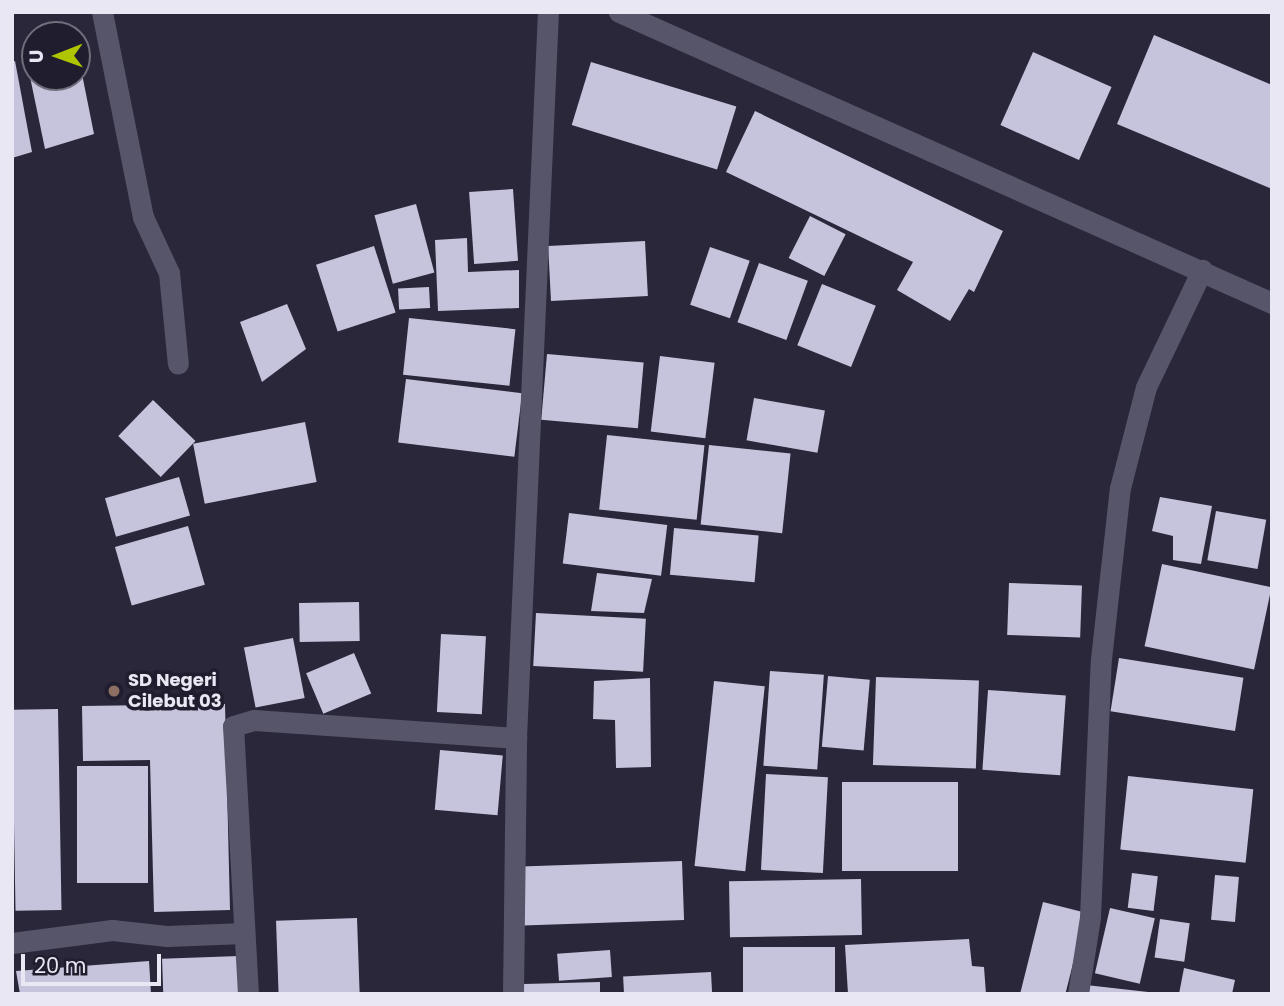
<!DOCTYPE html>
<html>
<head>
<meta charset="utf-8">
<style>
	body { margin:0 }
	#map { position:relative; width:1284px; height:1006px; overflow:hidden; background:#292739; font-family:Poppins,sans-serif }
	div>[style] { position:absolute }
	.building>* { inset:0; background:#c6c4dc; transform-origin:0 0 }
	.minor>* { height:21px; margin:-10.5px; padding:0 10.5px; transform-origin:10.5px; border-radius:10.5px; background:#575569 }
	.dots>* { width:19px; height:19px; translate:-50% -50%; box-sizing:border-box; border:4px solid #201d2e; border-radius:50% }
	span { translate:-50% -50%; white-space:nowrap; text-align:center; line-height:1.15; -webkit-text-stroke:7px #201d2e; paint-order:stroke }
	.poi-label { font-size:18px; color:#e8e7f3; font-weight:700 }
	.left { translate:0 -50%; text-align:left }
	.frame { position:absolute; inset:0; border:14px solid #e8e7f3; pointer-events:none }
	.north { position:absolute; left:21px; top:21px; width:70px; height:70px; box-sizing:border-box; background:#201d2e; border:2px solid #706e7d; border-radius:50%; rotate:269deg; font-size:19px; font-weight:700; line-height:28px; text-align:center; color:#e8e7f3 }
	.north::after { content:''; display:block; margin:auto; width:24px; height:32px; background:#b0c502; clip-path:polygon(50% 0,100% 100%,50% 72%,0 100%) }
	.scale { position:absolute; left:21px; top:954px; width:140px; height:32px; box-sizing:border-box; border:4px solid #e8e7f3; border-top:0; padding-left:9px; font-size:21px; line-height:24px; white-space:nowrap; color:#e8e7f3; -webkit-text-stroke:5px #201d2e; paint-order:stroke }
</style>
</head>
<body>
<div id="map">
	<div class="building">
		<i style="clip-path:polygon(1154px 35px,1272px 85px,1272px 189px,1117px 124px)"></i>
		<i style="clip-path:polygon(35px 45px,35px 77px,77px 77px,78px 54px,94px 134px,45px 149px,24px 48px)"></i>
		<i style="left:1033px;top:52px;width:86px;height:80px;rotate:24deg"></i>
		<i style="clip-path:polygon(15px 61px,32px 152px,12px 158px,12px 62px)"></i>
		<i style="left:591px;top:62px;width:152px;height:66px;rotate:17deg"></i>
		<i style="clip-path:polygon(755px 111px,1003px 231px,974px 292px,969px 289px,950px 321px,897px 290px,913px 262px,726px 172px)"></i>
		<i style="left:513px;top:189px;width:72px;height:44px;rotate:86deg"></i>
		<i style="left:416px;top:204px;width:71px;height:43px;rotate:75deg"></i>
		<i style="left:810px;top:216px;width:40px;height:47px;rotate:27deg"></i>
		<i style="clip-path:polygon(467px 238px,468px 272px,519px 270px,519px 308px,438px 311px,435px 240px)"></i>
		<i style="left:645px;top:241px;width:55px;height:97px;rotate:87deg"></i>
		<i style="left:374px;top:246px;width:70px;height:61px;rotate:72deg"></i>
		<i style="left:710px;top:247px;width:42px;height:61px;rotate:19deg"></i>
		<i style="left:759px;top:263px;width:52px;height:63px;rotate:20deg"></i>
		<i style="left:822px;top:284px;width:58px;height:66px;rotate:22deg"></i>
		<i style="left:429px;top:287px;width:21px;height:31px;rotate:87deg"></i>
		<i style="clip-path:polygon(287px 304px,306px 349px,262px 382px,240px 322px)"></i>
		<i style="left:409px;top:318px;width:107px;height:57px;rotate:6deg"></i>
		<i style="left:547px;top:354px;width:97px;height:66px;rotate:5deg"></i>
		<i style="left:660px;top:356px;width:55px;height:76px;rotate:7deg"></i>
		<i style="left:406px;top:379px;width:117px;height:64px;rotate:7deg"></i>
		<i style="left:754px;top:398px;width:72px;height:43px;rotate:10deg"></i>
		<i style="left:153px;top:400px;width:59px;height:50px;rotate:44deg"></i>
		<i style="left:305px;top:422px;width:61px;height:114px;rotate:79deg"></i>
		<i style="left:607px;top:435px;width:98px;height:75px;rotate:6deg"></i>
		<i style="left:709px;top:445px;width:82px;height:80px;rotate:6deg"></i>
		<i style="left:179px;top:477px;width:40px;height:77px;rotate:74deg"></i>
		<i style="clip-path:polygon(1160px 497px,1212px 506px,1201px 564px,1173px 560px,1173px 536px,1152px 531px)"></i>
		<i style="left:1216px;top:511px;width:51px;height:50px;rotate:10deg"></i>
		<i style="left:569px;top:513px;width:99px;height:51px;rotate:7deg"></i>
		<i style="left:188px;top:526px;width:61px;height:76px;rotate:74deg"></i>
		<i style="left:674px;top:528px;width:85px;height:47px;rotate:5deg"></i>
		<i style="left:1162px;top:564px;width:112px;height:84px;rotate:12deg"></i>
		<i style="clip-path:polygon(597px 573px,652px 579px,644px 613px,591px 611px)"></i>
		<i style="left:1009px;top:583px;width:73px;height:52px;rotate:2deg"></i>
		<i style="left:359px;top:602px;width:39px;height:60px;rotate:89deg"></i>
		<i style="left:536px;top:613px;width:110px;height:53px;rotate:3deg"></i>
		<i style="left:441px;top:634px;width:45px;height:78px;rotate:3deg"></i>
		<i style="left:293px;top:638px;width:61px;height:50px;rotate:79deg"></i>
		<i style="left:354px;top:653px;width:44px;height:52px;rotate:67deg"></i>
		<i style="left:1119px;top:658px;width:126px;height:54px;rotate:9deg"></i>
		<i style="left:770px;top:671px;width:54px;height:95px;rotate:4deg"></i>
		<i style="left:828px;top:676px;width:42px;height:71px;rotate:5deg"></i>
		<i style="left:876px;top:677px;width:103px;height:88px;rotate:2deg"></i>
		<i style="clip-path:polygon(650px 678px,651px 767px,616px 768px,615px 720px,593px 719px,594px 681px)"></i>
		<i style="left:714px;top:681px;width:51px;height:186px;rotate:6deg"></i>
		<i style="left:988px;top:690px;width:78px;height:80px;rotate:4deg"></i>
		<i style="clip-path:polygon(225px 704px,230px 910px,154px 912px,150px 760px,83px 761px,82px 706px)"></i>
		<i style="left:58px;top:709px;width:201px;height:46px;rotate:89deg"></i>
		<i style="left:440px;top:750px;width:63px;height:60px;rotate:5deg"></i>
		<i style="left:148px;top:766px;width:117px;height:71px;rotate:90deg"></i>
		<i style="left:766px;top:774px;width:62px;height:96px;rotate:3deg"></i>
		<i style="left:1128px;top:776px;width:126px;height:74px;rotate:6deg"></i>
		<i style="left:842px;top:782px;width:116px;height:89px"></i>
		<i style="left:682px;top:861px;width:59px;height:168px;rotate:88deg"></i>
		<i style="left:1132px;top:873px;width:26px;height:35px;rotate:7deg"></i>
		<i style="left:1215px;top:875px;width:24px;height:45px;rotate:5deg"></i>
		<i style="left:861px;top:879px;width:56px;height:132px;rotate:89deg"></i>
		<i style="left:1043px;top:902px;width:44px;height:94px;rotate:14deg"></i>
		<i style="left:1110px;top:908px;width:46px;height:67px;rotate:13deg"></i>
		<i style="left:357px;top:918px;width:74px;height:81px;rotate:88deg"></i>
		<i style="left:1160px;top:919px;width:30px;height:39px;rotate:8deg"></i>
		<i style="clip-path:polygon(969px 939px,972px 966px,984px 967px,986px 994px,848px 994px,845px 945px)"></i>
		<i style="left:835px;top:947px;width:47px;height:92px;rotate:90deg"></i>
		<i style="left:610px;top:950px;width:27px;height:53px;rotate:86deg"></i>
		<i style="left:239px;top:956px;width:38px;height:77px;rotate:88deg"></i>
		<i style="clip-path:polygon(149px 961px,151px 994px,20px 994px,16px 971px)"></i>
		<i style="clip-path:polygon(1184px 968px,1235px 980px,1232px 994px,1179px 994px)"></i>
		<i style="left:711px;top:972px;width:22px;height:88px;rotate:87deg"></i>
		<i style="clip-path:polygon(600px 982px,600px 994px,524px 994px,524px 984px)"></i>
		<i style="clip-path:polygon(1086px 985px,1148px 992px,1148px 994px,1085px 994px)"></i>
	</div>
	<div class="minor">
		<i style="left:102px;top:12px;width:209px;rotate:78.7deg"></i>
		<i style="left:143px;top:217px;width:62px;rotate:65.1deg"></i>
		<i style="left:169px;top:273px;width:91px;rotate:84.4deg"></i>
		<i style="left:619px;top:12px;width:715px;rotate:24.02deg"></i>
		<i style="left:12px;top:943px;width:101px;rotate:-7.4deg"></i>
		<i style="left:112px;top:930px;width:55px;rotate:6.2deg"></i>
		<i style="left:167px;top:936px;width:77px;rotate:-2.2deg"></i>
		<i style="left:248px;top:994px;width:268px;rotate:-93.2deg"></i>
		<i style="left:233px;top:726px;width:22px;rotate:-16deg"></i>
		<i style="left:254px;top:720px;width:263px;rotate:3.9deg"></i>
		<i style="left:513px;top:994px;width:256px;rotate:-89.3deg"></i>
		<i style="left:516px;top:738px;width:727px;rotate:-87.48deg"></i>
		<i style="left:1078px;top:994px;width:78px;rotate:-81.1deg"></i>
		<i style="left:1090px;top:917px;width:258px;rotate:-87.6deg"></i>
		<i style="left:1101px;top:659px;width:172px;rotate:-83.7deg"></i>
		<i style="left:1120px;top:488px;width:104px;rotate:-75.6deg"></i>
		<i style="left:1146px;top:387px;width:130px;rotate:-64.4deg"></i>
	</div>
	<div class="dots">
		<i style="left:114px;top:691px;background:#8d6e63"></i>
	</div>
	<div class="poi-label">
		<span class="left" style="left:128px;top:691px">SD Negeri<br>Cilebut 03</span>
	</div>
	<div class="frame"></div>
	<div class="north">U</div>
	<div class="scale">20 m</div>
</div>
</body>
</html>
